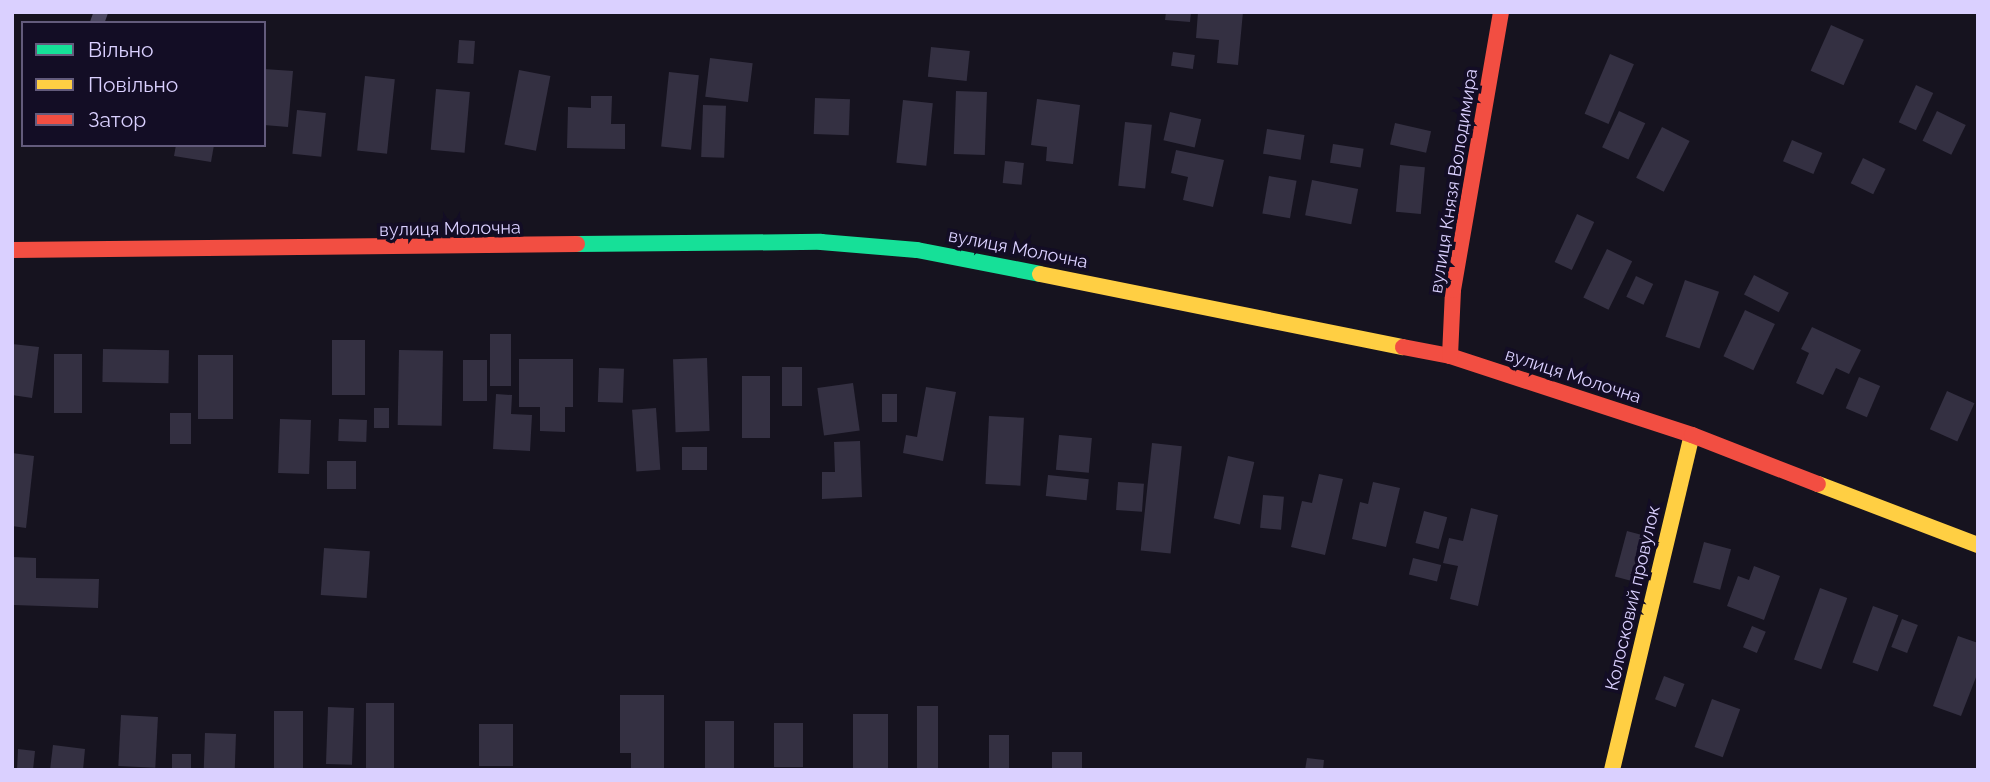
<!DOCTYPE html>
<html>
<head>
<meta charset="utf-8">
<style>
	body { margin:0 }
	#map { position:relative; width:1990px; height:782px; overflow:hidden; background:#16131f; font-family:Raleway,sans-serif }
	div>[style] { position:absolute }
	.building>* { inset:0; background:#343042; transform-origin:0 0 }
	.lane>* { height:14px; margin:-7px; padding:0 7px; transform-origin:7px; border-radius:7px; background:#4b4760 }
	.fast>* { height:16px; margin:-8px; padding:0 8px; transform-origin:8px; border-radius:8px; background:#16e098 }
	.slow>* { height:16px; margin:-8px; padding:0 8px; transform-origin:8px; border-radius:8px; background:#ffcf43 }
	.jam>* { height:16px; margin:-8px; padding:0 8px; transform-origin:8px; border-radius:8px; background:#f24e42 }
	span { translate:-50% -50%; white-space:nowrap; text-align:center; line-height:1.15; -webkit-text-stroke:7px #130d25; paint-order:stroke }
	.street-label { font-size:18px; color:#dad0ff }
	.frame { position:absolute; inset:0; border:14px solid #dad0ff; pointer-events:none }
	.legend { position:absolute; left:21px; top:21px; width:245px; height:126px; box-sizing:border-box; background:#130d25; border:2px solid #635b7c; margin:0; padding:9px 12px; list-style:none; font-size:21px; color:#dad0ff }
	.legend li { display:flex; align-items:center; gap:14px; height:35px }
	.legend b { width:35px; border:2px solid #635b7c }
</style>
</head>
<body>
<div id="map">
	<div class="building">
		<i style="clip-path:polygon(1166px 12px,1191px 12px,1190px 22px,1165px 20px)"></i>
		<i style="clip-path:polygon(1198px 12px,1243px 12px,1238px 65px,1217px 63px,1219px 40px,1196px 38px)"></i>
		<i style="left:1831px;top:25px;width:36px;height:50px;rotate:24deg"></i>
		<i style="left:459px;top:40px;width:16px;height:23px;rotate:4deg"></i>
		<i style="left:931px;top:47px;width:39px;height:30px;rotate:6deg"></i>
		<i style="left:1173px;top:52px;width:22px;height:14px;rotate:8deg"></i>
		<i style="left:1610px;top:54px;width:26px;height:65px;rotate:23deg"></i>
		<i style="left:710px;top:58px;width:43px;height:39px;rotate:7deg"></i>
		<i style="clip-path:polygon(264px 69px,293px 71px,288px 127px,264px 125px)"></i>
		<i style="left:519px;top:70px;width:32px;height:76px;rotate:11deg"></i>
		<i style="left:669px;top:72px;width:30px;height:75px;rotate:6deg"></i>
		<i style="left:365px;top:76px;width:30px;height:75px;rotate:6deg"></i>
		<i style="left:1916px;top:85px;width:19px;height:41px;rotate:25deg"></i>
		<i style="left:436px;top:89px;width:34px;height:61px;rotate:5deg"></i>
		<i style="left:956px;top:91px;width:31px;height:63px;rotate:2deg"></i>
		<i style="clip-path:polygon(591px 96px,612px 96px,611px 124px,625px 124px,625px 149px,567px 148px,568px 107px,591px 108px)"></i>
		<i style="left:815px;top:98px;width:35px;height:36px;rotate:2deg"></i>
		<i style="clip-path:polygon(1037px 99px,1080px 105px,1073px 164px,1046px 161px,1047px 147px,1031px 145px)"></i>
		<i style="left:903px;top:100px;width:30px;height:63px;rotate:6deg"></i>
		<i style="left:703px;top:105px;width:23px;height:52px;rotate:2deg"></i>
		<i style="left:297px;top:110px;width:29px;height:44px;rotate:6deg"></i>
		<i style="left:1619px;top:111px;width:29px;height:40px;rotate:25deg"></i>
		<i style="left:1937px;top:111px;width:32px;height:33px;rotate:26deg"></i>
		<i style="left:1170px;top:112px;width:32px;height:29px;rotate:13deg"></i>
		<i style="left:1125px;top:122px;width:27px;height:64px;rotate:6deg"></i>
		<i style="left:1395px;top:123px;width:37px;height:22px;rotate:13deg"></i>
		<i style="left:1662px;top:127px;width:31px;height:57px;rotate:27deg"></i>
		<i style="left:1267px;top:129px;width:38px;height:25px;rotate:9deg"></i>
		<i style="left:1792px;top:140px;width:33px;height:23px;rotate:23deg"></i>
		<i style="left:1333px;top:144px;width:31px;height:19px;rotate:9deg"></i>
		<i style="clip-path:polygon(176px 145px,214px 145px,211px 162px,174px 156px)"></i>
		<i style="clip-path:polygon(1176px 150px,1224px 160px,1213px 207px,1183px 200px,1188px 177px,1171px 173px)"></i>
		<i style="left:1863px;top:158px;width:25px;height:28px;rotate:26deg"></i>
		<i style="left:1005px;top:161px;width:19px;height:22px;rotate:6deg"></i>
		<i style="left:1400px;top:165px;width:25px;height:47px;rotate:5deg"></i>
		<i style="left:1269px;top:176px;width:28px;height:38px;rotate:10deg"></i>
		<i style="left:1312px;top:180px;width:47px;height:36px;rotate:11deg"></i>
		<i style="left:1577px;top:214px;width:19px;height:53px;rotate:25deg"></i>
		<i style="left:1607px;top:249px;width:28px;height:54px;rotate:26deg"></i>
		<i style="left:1754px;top:275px;width:39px;height:22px;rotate:27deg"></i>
		<i style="left:1636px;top:276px;width:19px;height:23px;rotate:25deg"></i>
		<i style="left:1685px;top:280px;width:36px;height:60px;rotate:19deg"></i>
		<i style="left:1745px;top:310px;width:33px;height:51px;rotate:25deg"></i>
		<i style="clip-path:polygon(1812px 327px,1861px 350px,1849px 374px,1836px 368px,1823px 395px,1796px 383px,1809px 353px,1801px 349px)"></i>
		<i style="left:490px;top:334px;width:21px;height:52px"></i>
		<i style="left:332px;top:340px;width:33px;height:55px"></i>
		<i style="clip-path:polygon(12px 344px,39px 347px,32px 398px,12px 395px)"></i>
		<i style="left:103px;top:349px;width:66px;height:33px;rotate:1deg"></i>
		<i style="left:399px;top:350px;width:44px;height:75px;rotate:1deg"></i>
		<i style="left:54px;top:354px;width:28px;height:59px"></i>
		<i style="left:198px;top:355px;width:35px;height:64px"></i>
		<i style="left:707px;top:358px;width:73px;height:34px;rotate:88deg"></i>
		<i style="clip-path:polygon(519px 359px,573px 359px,573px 407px,565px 407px,565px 432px,540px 431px,540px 407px,519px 407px)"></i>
		<i style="left:463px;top:360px;width:24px;height:41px"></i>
		<i style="left:782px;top:367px;width:20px;height:39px"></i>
		<i style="left:599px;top:368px;width:25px;height:34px;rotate:2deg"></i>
		<i style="left:742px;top:376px;width:28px;height:62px"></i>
		<i style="left:1859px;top:377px;width:23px;height:34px;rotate:23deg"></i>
		<i style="left:853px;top:383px;width:48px;height:36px;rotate:82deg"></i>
		<i style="clip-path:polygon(926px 387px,956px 392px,943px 461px,903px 453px,906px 435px,917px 437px)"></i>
		<i style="left:1947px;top:391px;width:30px;height:42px;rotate:24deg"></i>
		<i style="clip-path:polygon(496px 394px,512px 395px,511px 414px,532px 415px,530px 451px,493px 449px)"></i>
		<i style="left:882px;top:394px;width:15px;height:28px"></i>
		<i style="left:374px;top:408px;width:15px;height:20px"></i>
		<i style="left:656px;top:408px;width:62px;height:24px;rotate:86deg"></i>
		<i style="left:170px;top:413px;width:21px;height:31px"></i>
		<i style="left:989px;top:416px;width:35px;height:68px;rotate:3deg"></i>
		<i style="left:280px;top:419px;width:31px;height:54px;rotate:2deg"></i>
		<i style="left:339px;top:419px;width:28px;height:22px;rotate:2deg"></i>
		<i style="left:1059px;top:435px;width:33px;height:35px;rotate:5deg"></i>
		<i style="clip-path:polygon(860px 441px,862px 497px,822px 499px,822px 472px,835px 472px,834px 442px)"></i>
		<i style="left:1152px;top:443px;width:30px;height:108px;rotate:6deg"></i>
		<i style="left:682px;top:447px;width:25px;height:23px"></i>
		<i style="clip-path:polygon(12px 453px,34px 456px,26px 528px,12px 526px)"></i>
		<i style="left:1228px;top:456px;width:27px;height:64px;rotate:13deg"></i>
		<i style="left:327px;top:461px;width:29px;height:28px"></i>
		<i style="clip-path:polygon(1319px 474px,1343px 479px,1325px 555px,1291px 547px,1302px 501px,1312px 503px)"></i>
		<i style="left:1048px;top:475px;width:41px;height:21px;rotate:6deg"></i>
		<i style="left:1118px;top:482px;width:26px;height:28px;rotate:4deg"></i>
		<i style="clip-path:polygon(1373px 482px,1400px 488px,1386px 547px,1352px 539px,1360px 502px,1368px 504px)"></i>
		<i style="left:1263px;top:495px;width:21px;height:33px;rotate:5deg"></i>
		<i style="clip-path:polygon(1471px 508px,1498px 515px,1478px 606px,1450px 599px,1458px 566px,1443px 563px,1449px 538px,1463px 541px)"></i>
		<i style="left:1424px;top:511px;width:24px;height:33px;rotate:15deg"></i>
		<i style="left:1627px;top:531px;width:30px;height:47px;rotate:15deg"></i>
		<i style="left:1704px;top:542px;width:28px;height:42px;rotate:15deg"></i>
		<i style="left:324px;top:548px;width:46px;height:47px;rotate:4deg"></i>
		<i style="clip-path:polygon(12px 557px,36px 558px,36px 578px,99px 579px,98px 608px,14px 605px)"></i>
		<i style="left:1413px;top:558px;width:29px;height:17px;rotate:14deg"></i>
		<i style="clip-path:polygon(1754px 566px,1780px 576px,1764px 620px,1727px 606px,1738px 576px,1749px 580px)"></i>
		<i style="left:1820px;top:588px;width:29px;height:76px;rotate:20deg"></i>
		<i style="left:1873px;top:606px;width:27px;height:60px;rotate:20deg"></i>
		<i style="left:1902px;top:619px;width:17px;height:30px;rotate:21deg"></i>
		<i style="left:1752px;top:626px;width:15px;height:23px;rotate:23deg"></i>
		<i style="clip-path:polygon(1958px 636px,1978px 643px,1978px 672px,1961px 716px,1933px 706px)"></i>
		<i style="left:1664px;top:676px;width:22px;height:25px;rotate:21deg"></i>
		<i style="clip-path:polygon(620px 695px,664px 695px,664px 768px,631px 768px,631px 753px,620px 753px)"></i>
		<i style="left:1712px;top:699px;width:30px;height:51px;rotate:20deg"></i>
		<i style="left:366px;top:703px;width:28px;height:67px"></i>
		<i style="left:917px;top:706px;width:21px;height:64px"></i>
		<i style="left:328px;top:707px;width:26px;height:57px;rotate:2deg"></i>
		<i style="left:274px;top:711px;width:29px;height:58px"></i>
		<i style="left:853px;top:714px;width:35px;height:56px"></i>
		<i style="left:121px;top:715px;width:37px;height:51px;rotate:3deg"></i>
		<i style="left:705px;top:721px;width:29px;height:49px"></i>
		<i style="left:774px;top:723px;width:29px;height:44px"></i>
		<i style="left:479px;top:724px;width:34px;height:42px"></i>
		<i style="left:205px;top:733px;width:31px;height:37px;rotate:2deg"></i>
		<i style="left:989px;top:735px;width:20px;height:35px"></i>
		<i style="clip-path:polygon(53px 745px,85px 749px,83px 770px,50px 770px)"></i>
		<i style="clip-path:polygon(18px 749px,35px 751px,33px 770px,17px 770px)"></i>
		<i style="left:1052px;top:752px;width:30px;height:18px"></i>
		<i style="left:191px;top:754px;width:16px;height:19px;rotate:90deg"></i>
		<i style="clip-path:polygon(1307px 758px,1324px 760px,1323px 770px,1305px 770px)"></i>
	</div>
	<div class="lane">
		<i style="left:97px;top:23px;width:12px;rotate:-70deg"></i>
	</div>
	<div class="fast">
		<i style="left:577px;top:244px;width:244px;rotate:-0.5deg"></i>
		<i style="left:821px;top:242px;width:96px;rotate:4.8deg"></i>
		<i style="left:917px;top:250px;width:125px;rotate:11deg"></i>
	</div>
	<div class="slow">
		<i style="left:1040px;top:274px;width:370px;rotate:11.4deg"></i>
		<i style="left:1818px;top:484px;width:171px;rotate:20.9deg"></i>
		<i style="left:1612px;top:770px;width:344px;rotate:-76.6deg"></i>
	</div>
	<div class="jam">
		<i style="left:12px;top:250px;width:565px;rotate:-0.61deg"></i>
		<i style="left:1403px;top:347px;width:48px;rotate:10.8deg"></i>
		<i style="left:1450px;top:356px;width:255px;rotate:18.1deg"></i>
		<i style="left:1692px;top:435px;width:135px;rotate:21.3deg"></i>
		<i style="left:1450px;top:356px;width:66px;rotate:-87.4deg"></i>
		<i style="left:1453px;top:290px;width:282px;rotate:-80.2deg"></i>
	</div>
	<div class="street-label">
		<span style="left:1454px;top:181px;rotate:-81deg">вулиця Князя Володимира</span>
		<span style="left:450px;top:229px;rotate:-1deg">вулиця Молочна</span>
		<span style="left:1018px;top:249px;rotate:11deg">вулиця Молочна</span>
		<span style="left:1573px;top:376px;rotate:18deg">вулиця Молочна</span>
		<span style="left:1633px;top:598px;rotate:-77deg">Колосковий провулок</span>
	</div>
	<div class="frame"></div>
	<ul class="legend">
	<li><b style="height:9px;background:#16e098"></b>Вільно</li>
	<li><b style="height:9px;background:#ffcf43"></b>Повільно</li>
	<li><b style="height:9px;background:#f24e42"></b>Затор</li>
	</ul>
</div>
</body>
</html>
